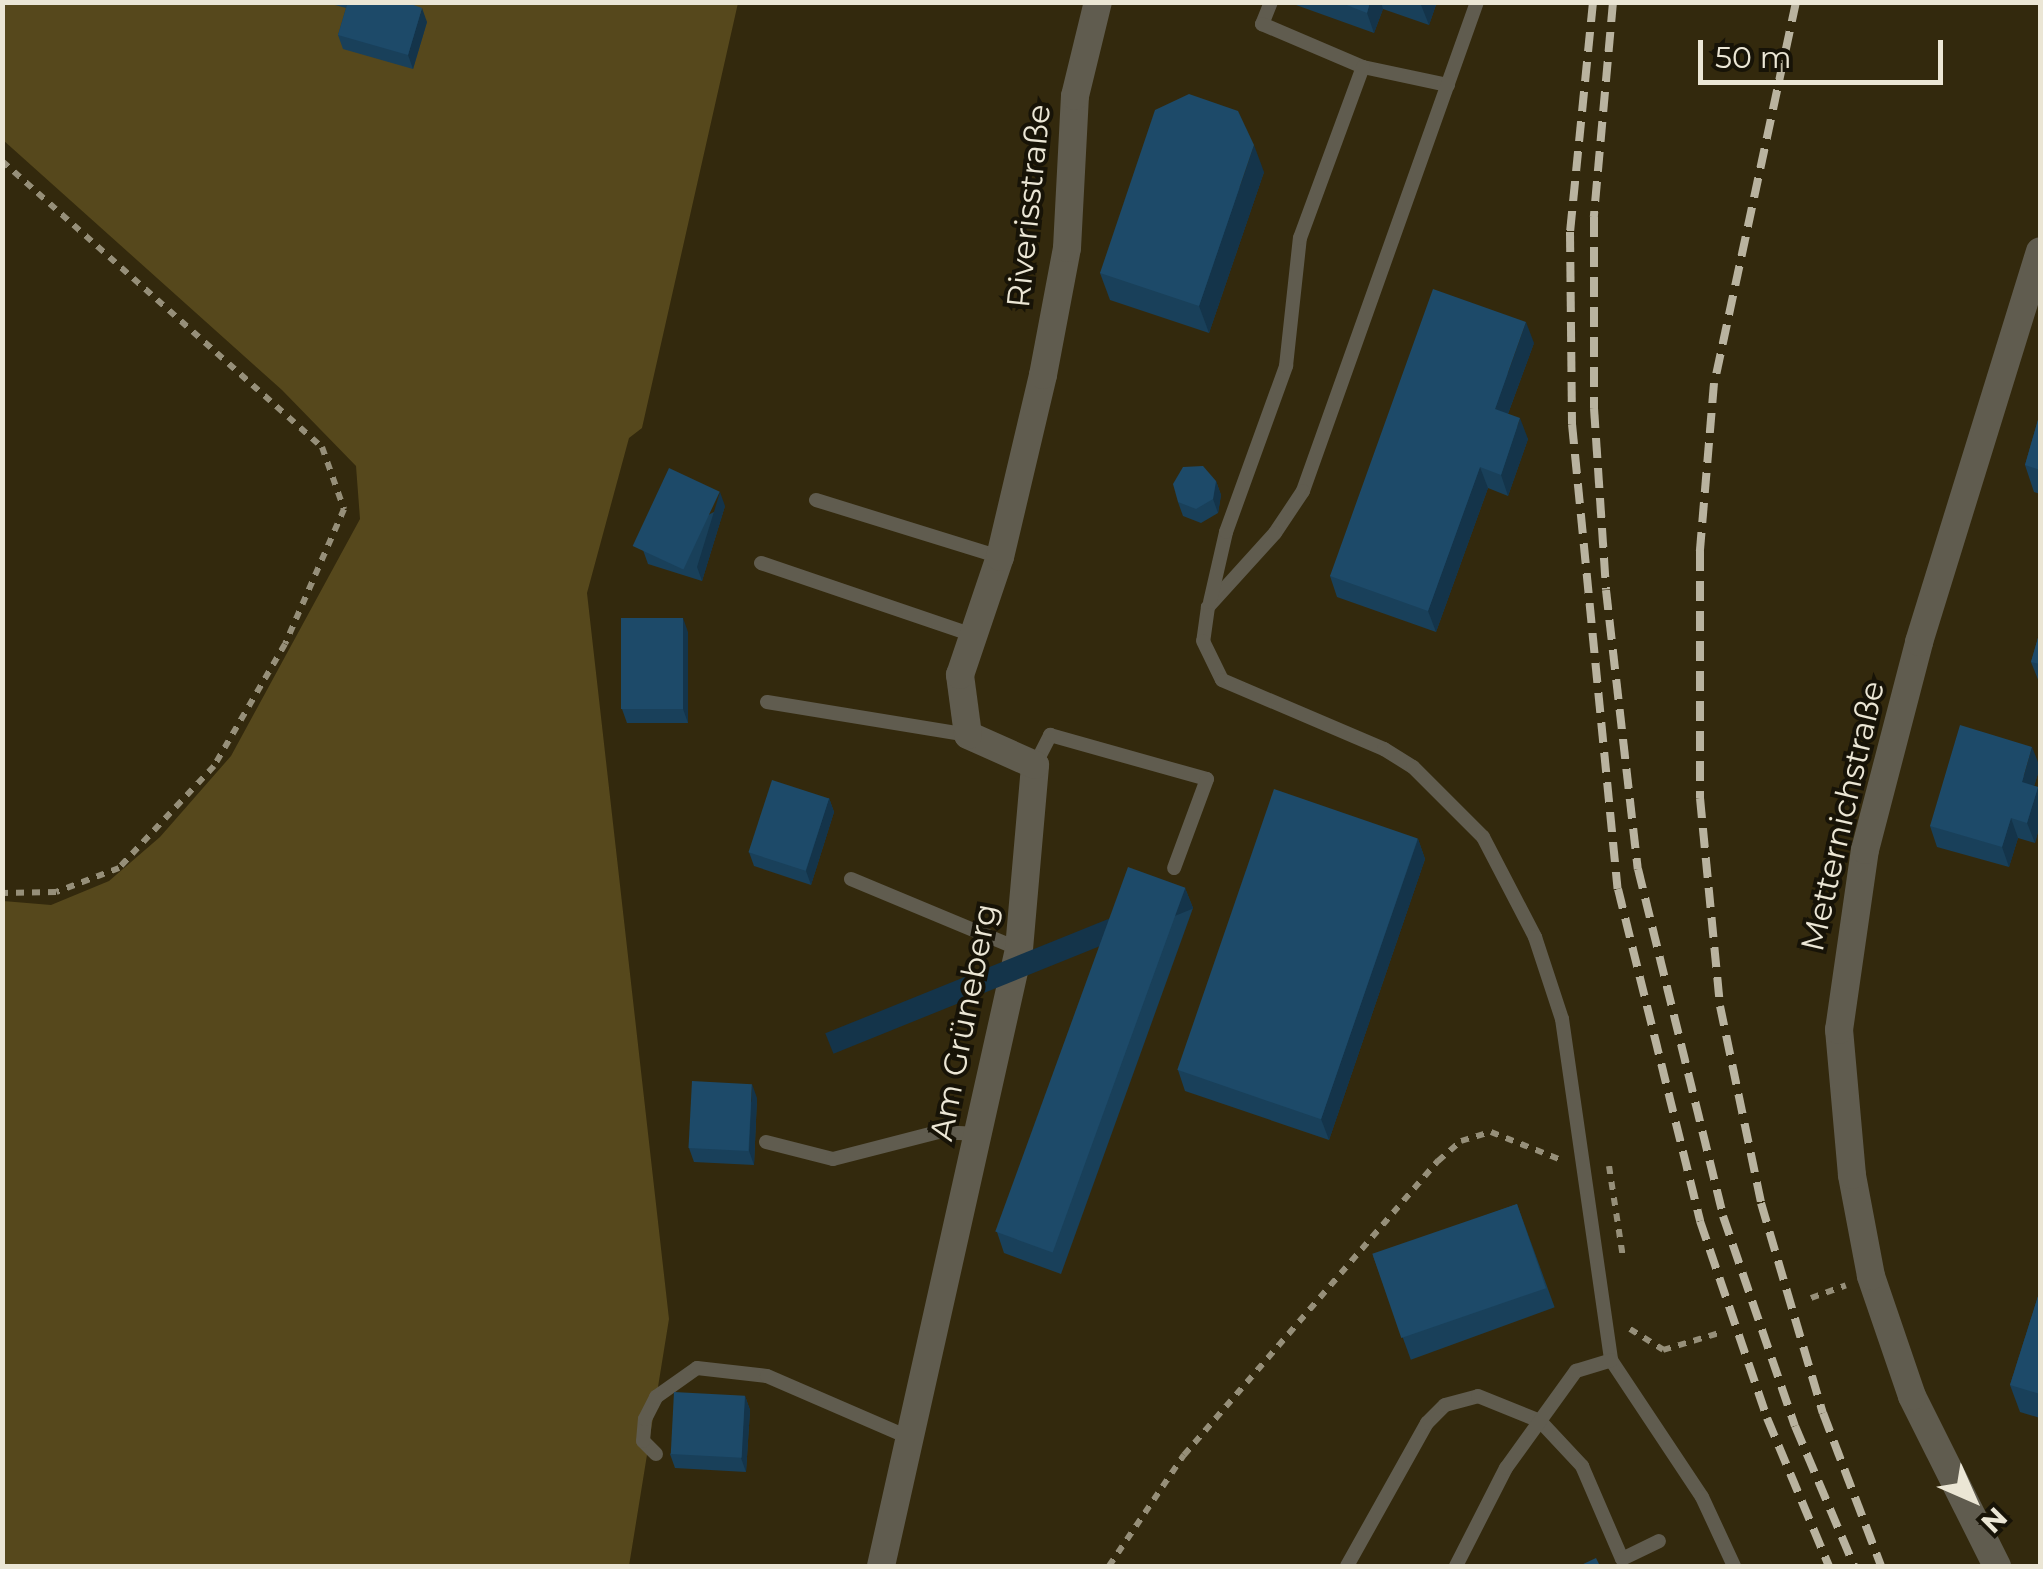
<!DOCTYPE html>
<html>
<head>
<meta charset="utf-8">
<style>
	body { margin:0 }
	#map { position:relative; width:2043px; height:1569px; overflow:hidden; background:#33290d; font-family:Montserrat,sans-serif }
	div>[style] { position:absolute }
	.green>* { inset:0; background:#56481c }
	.path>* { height:6px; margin-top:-3px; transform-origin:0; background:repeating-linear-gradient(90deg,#968f79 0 8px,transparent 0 16px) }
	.service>* { height:14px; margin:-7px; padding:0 7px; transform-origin:7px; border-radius:7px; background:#605c4f }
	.minor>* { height:28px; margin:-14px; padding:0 14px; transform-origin:14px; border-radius:14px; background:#605c4f }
	.rail>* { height:8px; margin-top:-4px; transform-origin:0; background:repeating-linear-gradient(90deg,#b9b39f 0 20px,transparent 0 30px) }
	.wall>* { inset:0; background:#19405a; transform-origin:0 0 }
	.shaded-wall>* { inset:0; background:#14344a; transform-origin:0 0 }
	.building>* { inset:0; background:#1d4a69; transform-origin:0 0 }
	span { translate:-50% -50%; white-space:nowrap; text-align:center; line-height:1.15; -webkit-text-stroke:8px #171307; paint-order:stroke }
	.street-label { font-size:32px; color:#ebe6d5 }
	.frame { position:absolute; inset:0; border:5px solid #ebe6d5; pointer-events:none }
	.north { position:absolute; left:1923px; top:1449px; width:100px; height:100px; -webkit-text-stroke:8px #171307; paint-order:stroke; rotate:135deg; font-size:28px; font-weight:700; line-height:40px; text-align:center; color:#ebe6d5 }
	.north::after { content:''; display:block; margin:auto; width:35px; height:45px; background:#ebe6d5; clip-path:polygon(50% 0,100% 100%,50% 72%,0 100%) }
	.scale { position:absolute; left:1698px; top:40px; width:245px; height:45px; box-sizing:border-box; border:5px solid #ebe6d5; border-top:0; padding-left:12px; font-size:30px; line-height:35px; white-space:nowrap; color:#ebe6d5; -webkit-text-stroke:8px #171307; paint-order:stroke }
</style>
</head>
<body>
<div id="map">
	<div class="green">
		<i style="clip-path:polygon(3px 3px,738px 3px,642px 428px,629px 438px,587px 593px,669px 1319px,629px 1566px,3px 1566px,3px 901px,51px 905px,109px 881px,160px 837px,231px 756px,360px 519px,356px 466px,282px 390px,3px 140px)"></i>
	</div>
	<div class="path">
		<i style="left:2px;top:161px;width:429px;rotate:41.8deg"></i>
		<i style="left:322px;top:447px;width:66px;rotate:70.5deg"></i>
		<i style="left:344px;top:509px;width:147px;rotate:113.6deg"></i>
		<i style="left:285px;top:644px;width:141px;rotate:120.2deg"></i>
		<i style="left:214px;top:766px;width:139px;rotate:133deg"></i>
		<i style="left:119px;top:868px;width:67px;rotate:159.1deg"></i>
		<i style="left:56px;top:892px;width:54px;rotate:178.9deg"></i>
		<i style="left:1609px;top:1166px;width:92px;rotate:81.3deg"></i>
		<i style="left:1811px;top:1298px;width:37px;rotate:-20deg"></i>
		<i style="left:1630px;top:1329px;width:39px;rotate:32deg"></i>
		<i style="left:1663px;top:1350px;width:59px;rotate:-16.9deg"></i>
		<i style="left:1109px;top:1566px;width:134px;rotate:-56deg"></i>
		<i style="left:1184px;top:1455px;width:389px;rotate:-49.2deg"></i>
		<i style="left:1438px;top:1161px;width:30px;rotate:-41deg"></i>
		<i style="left:1461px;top:1141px;width:31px;rotate:-17deg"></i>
		<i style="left:1491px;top:1132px;width:73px;rotate:21.7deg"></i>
	</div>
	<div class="service">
		<i style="left:1271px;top:2px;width:24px;rotate:112deg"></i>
		<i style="left:1262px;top:24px;width:110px;rotate:23.1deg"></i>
		<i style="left:1363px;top:67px;width:87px;rotate:12deg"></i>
		<i style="left:1477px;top:2px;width:519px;rotate:109.59deg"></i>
		<i style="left:1303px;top:491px;width:50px;rotate:123.7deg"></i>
		<i style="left:1275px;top:533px;width:100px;rotate:132.2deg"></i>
		<i style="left:1208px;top:607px;width:34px;rotate:98deg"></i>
		<i style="left:1203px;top:641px;width:43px;rotate:64deg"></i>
		<i style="left:1222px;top:680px;width:176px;rotate:23.1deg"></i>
		<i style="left:1384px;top:749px;width:34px;rotate:32deg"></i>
		<i style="left:1413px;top:767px;width:99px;rotate:45deg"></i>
		<i style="left:1483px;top:837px;width:113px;rotate:62.5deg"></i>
		<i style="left:1535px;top:937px;width:86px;rotate:71.8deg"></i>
		<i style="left:1562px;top:1019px;width:345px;rotate:81.8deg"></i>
		<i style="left:1611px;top:1360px;width:164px;rotate:56.4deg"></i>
		<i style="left:1702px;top:1497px;width:76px;rotate:65.1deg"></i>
		<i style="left:816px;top:500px;width:193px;rotate:17.2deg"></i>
		<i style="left:761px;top:563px;width:221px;rotate:18.8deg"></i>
		<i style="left:1210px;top:602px;width:72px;rotate:-77.1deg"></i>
		<i style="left:1226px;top:532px;width:177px;rotate:-70.1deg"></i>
		<i style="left:1286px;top:366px;width:129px;rotate:-83.8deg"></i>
		<i style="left:1300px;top:238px;width:182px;rotate:-69.8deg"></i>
		<i style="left:767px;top:702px;width:204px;rotate:9.3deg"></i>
		<i style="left:1035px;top:765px;width:34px;rotate:-63deg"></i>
		<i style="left:1050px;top:735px;width:163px;rotate:15.7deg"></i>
		<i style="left:1207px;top:779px;width:95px;rotate:110.3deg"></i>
		<i style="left:851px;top:879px;width:182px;rotate:22.6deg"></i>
		<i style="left:766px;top:1142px;width:69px;rotate:14.2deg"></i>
		<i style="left:833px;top:1159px;width:108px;rotate:-14.4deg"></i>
		<i style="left:938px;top:1132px;width:41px;rotate:2.8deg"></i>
		<i style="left:656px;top:1454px;width:18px;rotate:-135deg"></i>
		<i style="left:643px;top:1441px;width:22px;rotate:-85deg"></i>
		<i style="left:645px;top:1419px;width:25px;rotate:-63deg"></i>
		<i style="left:656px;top:1397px;width:50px;rotate:-35.3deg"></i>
		<i style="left:697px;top:1368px;width:70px;rotate:6.5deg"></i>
		<i style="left:767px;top:1376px;width:156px;rotate:23.4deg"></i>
		<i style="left:1347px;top:1566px;width:164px;rotate:-60.8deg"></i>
		<i style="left:1427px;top:1423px;width:25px;rotate:-45deg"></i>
		<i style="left:1445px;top:1405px;width:34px;rotate:-15deg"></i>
		<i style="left:1478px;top:1396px;width:67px;rotate:22deg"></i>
		<i style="left:1540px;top:1421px;width:62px;rotate:47deg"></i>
		<i style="left:1582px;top:1466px;width:101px;rotate:66.7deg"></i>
		<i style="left:1622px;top:1559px;width:41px;rotate:-25.9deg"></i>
		<i style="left:1456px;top:1566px;width:110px;rotate:-63deg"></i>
		<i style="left:1506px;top:1468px;width:120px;rotate:-54.2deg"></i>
		<i style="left:1576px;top:1371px;width:37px;rotate:-17deg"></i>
	</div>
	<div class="minor">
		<i style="left:881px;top:1566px;width:632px;rotate:-77.39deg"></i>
		<i style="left:1019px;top:949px;width:185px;rotate:-85deg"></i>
		<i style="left:1035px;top:765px;width:73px;rotate:-155.9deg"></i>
		<i style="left:968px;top:735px;width:61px;rotate:-97.6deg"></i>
		<i style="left:960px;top:675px;width:125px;rotate:-71.3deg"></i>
		<i style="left:1000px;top:557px;width:187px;rotate:-76.7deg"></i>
		<i style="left:1043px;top:375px;width:129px;rotate:-79.3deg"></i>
		<i style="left:1067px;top:248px;width:152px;rotate:-87deg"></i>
		<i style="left:1075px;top:96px;width:97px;rotate:-76.3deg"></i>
		<i style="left:1997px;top:1566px;width:190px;rotate:-116.6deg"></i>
		<i style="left:1912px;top:1396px;width:127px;rotate:-108.9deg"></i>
		<i style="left:1871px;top:1276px;width:103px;rotate:-100.7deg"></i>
		<i style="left:1852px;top:1175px;width:146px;rotate:-95.1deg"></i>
		<i style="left:1839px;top:1030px;width:182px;rotate:-81.8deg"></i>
		<i style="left:1865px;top:850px;width:215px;rotate:-75.4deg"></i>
		<i style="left:1919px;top:642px;width:409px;rotate:-72.8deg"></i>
	</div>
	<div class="rail">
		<i style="left:1593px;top:2px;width:231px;rotate:95.7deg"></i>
		<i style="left:1570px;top:232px;width:192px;rotate:89.4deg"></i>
		<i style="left:1572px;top:424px;width:467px;rotate:84.4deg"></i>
		<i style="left:1618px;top:889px;width:342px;rotate:76.1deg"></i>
		<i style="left:1700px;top:1221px;width:208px;rotate:71.2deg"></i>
		<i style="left:1767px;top:1418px;width:160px;rotate:67.3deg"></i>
		<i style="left:1613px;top:2px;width:216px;rotate:95.1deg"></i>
		<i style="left:1594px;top:217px;width:191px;rotate:90deg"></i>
		<i style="left:1594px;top:408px;width:182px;rotate:86.2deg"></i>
		<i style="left:1606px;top:590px;width:281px;rotate:83.5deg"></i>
		<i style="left:1638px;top:869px;width:357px;rotate:76.2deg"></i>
		<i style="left:1723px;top:1216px;width:222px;rotate:71.1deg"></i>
		<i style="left:1795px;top:1426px;width:152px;rotate:67.1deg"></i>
		<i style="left:1796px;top:2px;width:390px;rotate:102.1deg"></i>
		<i style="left:1714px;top:383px;width:169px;rotate:94.8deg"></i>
		<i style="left:1700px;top:551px;width:247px;rotate:90deg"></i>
		<i style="left:1700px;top:798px;width:209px;rotate:84.5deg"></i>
		<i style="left:1720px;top:1006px;width:201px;rotate:78.2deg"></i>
		<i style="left:1761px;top:1203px;width:219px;rotate:73.6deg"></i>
		<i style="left:1823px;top:1413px;width:164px;rotate:69.2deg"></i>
	</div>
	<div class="wall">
		<i style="clip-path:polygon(324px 2px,405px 2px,427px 22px,413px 69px,343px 49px,338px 35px,346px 8px)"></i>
		<i style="clip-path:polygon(1295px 2px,1437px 2px,1429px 25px,1383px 9px,1374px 33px,1296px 5px)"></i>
		<i style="clip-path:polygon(1264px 172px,1209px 333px,1110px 300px,1100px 273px)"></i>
		<i style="clip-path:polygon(1534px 343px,1508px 414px,1528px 439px,1508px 496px,1488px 488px,1436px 632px,1337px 597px,1330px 576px)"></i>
		<i style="clip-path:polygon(2040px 413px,2040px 494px,2034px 492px,2025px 465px)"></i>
		<i style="clip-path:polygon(1216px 481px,1221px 495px,1218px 513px,1201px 523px,1183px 516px,1178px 502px)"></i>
		<i style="clip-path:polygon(725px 506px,702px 581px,648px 564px,643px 550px)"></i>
		<i style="clip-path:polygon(2040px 631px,2040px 683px,2039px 682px,2031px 662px)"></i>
		<i style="clip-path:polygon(688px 632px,688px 723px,627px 723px,622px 709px)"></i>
		<i style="clip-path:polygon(2040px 767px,2034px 786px,2038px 787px,2040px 795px,2040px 824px,2035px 843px,2018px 838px,2009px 867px,1937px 847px,1930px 826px)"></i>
		<i style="clip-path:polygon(829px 798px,834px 812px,811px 885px,754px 866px,749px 852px)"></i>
		<i style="clip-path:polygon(1418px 839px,1425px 859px,1329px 1140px,1185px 1091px,1178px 1070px)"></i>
		<i style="clip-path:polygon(1185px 888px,1193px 908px,1061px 1274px,1004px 1253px,997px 1232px)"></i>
		<i style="clip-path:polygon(757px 1098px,754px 1165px,694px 1162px,689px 1148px)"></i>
		<i style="left:1517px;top:1204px;width:110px;height:153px;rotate:70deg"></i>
		<i style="clip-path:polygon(2040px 1290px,2040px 1418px,2020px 1412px,2010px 1385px)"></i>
		<i style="clip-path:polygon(745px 1396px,750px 1410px,746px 1472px,675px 1468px,670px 1454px)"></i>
	</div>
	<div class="shaded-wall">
		<i style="clip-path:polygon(1370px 2px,1381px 2px,1383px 9px,1374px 33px,1367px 13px)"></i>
		<i style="clip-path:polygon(1422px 2px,1437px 2px,1429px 25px,1421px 5px)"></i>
		<i style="clip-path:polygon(422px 8px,427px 22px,413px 69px,408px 55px)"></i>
		<i style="clip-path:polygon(1254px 145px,1264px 172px,1209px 333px,1199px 306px)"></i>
		<i style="clip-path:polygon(1526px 322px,1534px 343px,1502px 430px,1495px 409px)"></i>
		<i style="clip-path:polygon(1520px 418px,1528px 439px,1508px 496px,1501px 475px)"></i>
		<i style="clip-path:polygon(1480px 467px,1488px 488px,1436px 632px,1428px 611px)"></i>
		<i style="clip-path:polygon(1216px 481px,1221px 495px,1218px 513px,1213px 499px)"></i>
		<i style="clip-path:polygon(720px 492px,725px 506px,702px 581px,697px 567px)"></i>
		<i style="clip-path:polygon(683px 618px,688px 632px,688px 723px,683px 709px)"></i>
		<i style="clip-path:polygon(2032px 747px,2040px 767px,2029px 803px,2022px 782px)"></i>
		<i style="clip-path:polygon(2038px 787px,2040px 795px,2040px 824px,2035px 843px,2027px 823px)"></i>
		<i style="clip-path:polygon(829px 798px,834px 812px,811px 885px,806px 871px)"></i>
		<i style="clip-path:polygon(2011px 818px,2018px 838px,2009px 867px,2002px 847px)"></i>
		<i style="clip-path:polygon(1418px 839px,1425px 859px,1329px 1140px,1321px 1119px)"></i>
		<i style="left:1185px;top:888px;width:22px;height:388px;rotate:68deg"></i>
		<i style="clip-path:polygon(752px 1084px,757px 1098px,754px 1165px,749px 1151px)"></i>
		<i style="clip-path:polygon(745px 1396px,750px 1410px,746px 1472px,741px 1458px)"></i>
	</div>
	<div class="building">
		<i style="clip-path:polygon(348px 2px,405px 2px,422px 8px,408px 55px,338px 35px)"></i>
		<i style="clip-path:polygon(1339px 2px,1370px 2px,1367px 13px)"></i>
		<i style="clip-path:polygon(1189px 94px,1238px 111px,1254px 145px,1199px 306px,1100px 273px,1155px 110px)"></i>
		<i style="clip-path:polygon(1433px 289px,1526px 322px,1495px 409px,1520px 418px,1501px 475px,1480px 467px,1428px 611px,1330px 576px)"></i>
		<i style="clip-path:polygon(2040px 413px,2040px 470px,2025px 465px)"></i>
		<i style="clip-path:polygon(1203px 466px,1216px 481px,1213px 499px,1196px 509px,1178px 502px,1173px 484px,1183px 467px)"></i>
		<i style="left:669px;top:468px;width:56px;height:86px;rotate:25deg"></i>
		<i style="left:683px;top:618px;width:91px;height:62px;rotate:90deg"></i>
		<i style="clip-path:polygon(2040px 631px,2040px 664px,2031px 662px)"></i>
		<i style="clip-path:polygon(1960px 725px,2032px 747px,2022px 782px,2038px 787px,2027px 823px,2011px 818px,2002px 847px,1930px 826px)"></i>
		<i style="left:772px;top:780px;width:60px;height:76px;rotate:18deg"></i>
		<i style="left:1274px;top:789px;width:152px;height:297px;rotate:19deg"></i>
		<i style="left:1128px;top:867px;width:61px;height:388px;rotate:20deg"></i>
		<i style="left:692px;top:1081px;width:60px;height:67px;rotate:3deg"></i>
		<i style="left:1517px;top:1204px;width:89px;height:153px;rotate:71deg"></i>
		<i style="clip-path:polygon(2040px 1290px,2040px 1394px,2010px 1385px)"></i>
		<i style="left:674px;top:1392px;width:71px;height:62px;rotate:3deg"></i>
		<i style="clip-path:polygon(1596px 1558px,1600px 1566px,1579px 1566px)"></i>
	</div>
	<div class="street-label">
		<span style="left:1029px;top:206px;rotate:-84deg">Riverisstraße</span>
		<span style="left:1843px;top:816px;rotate:-77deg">Metternichstraße</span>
		<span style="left:964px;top:1022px;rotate:-79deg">Am Grüneberg</span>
	</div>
	<div class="frame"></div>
	<div class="north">N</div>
	<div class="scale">50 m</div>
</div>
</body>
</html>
